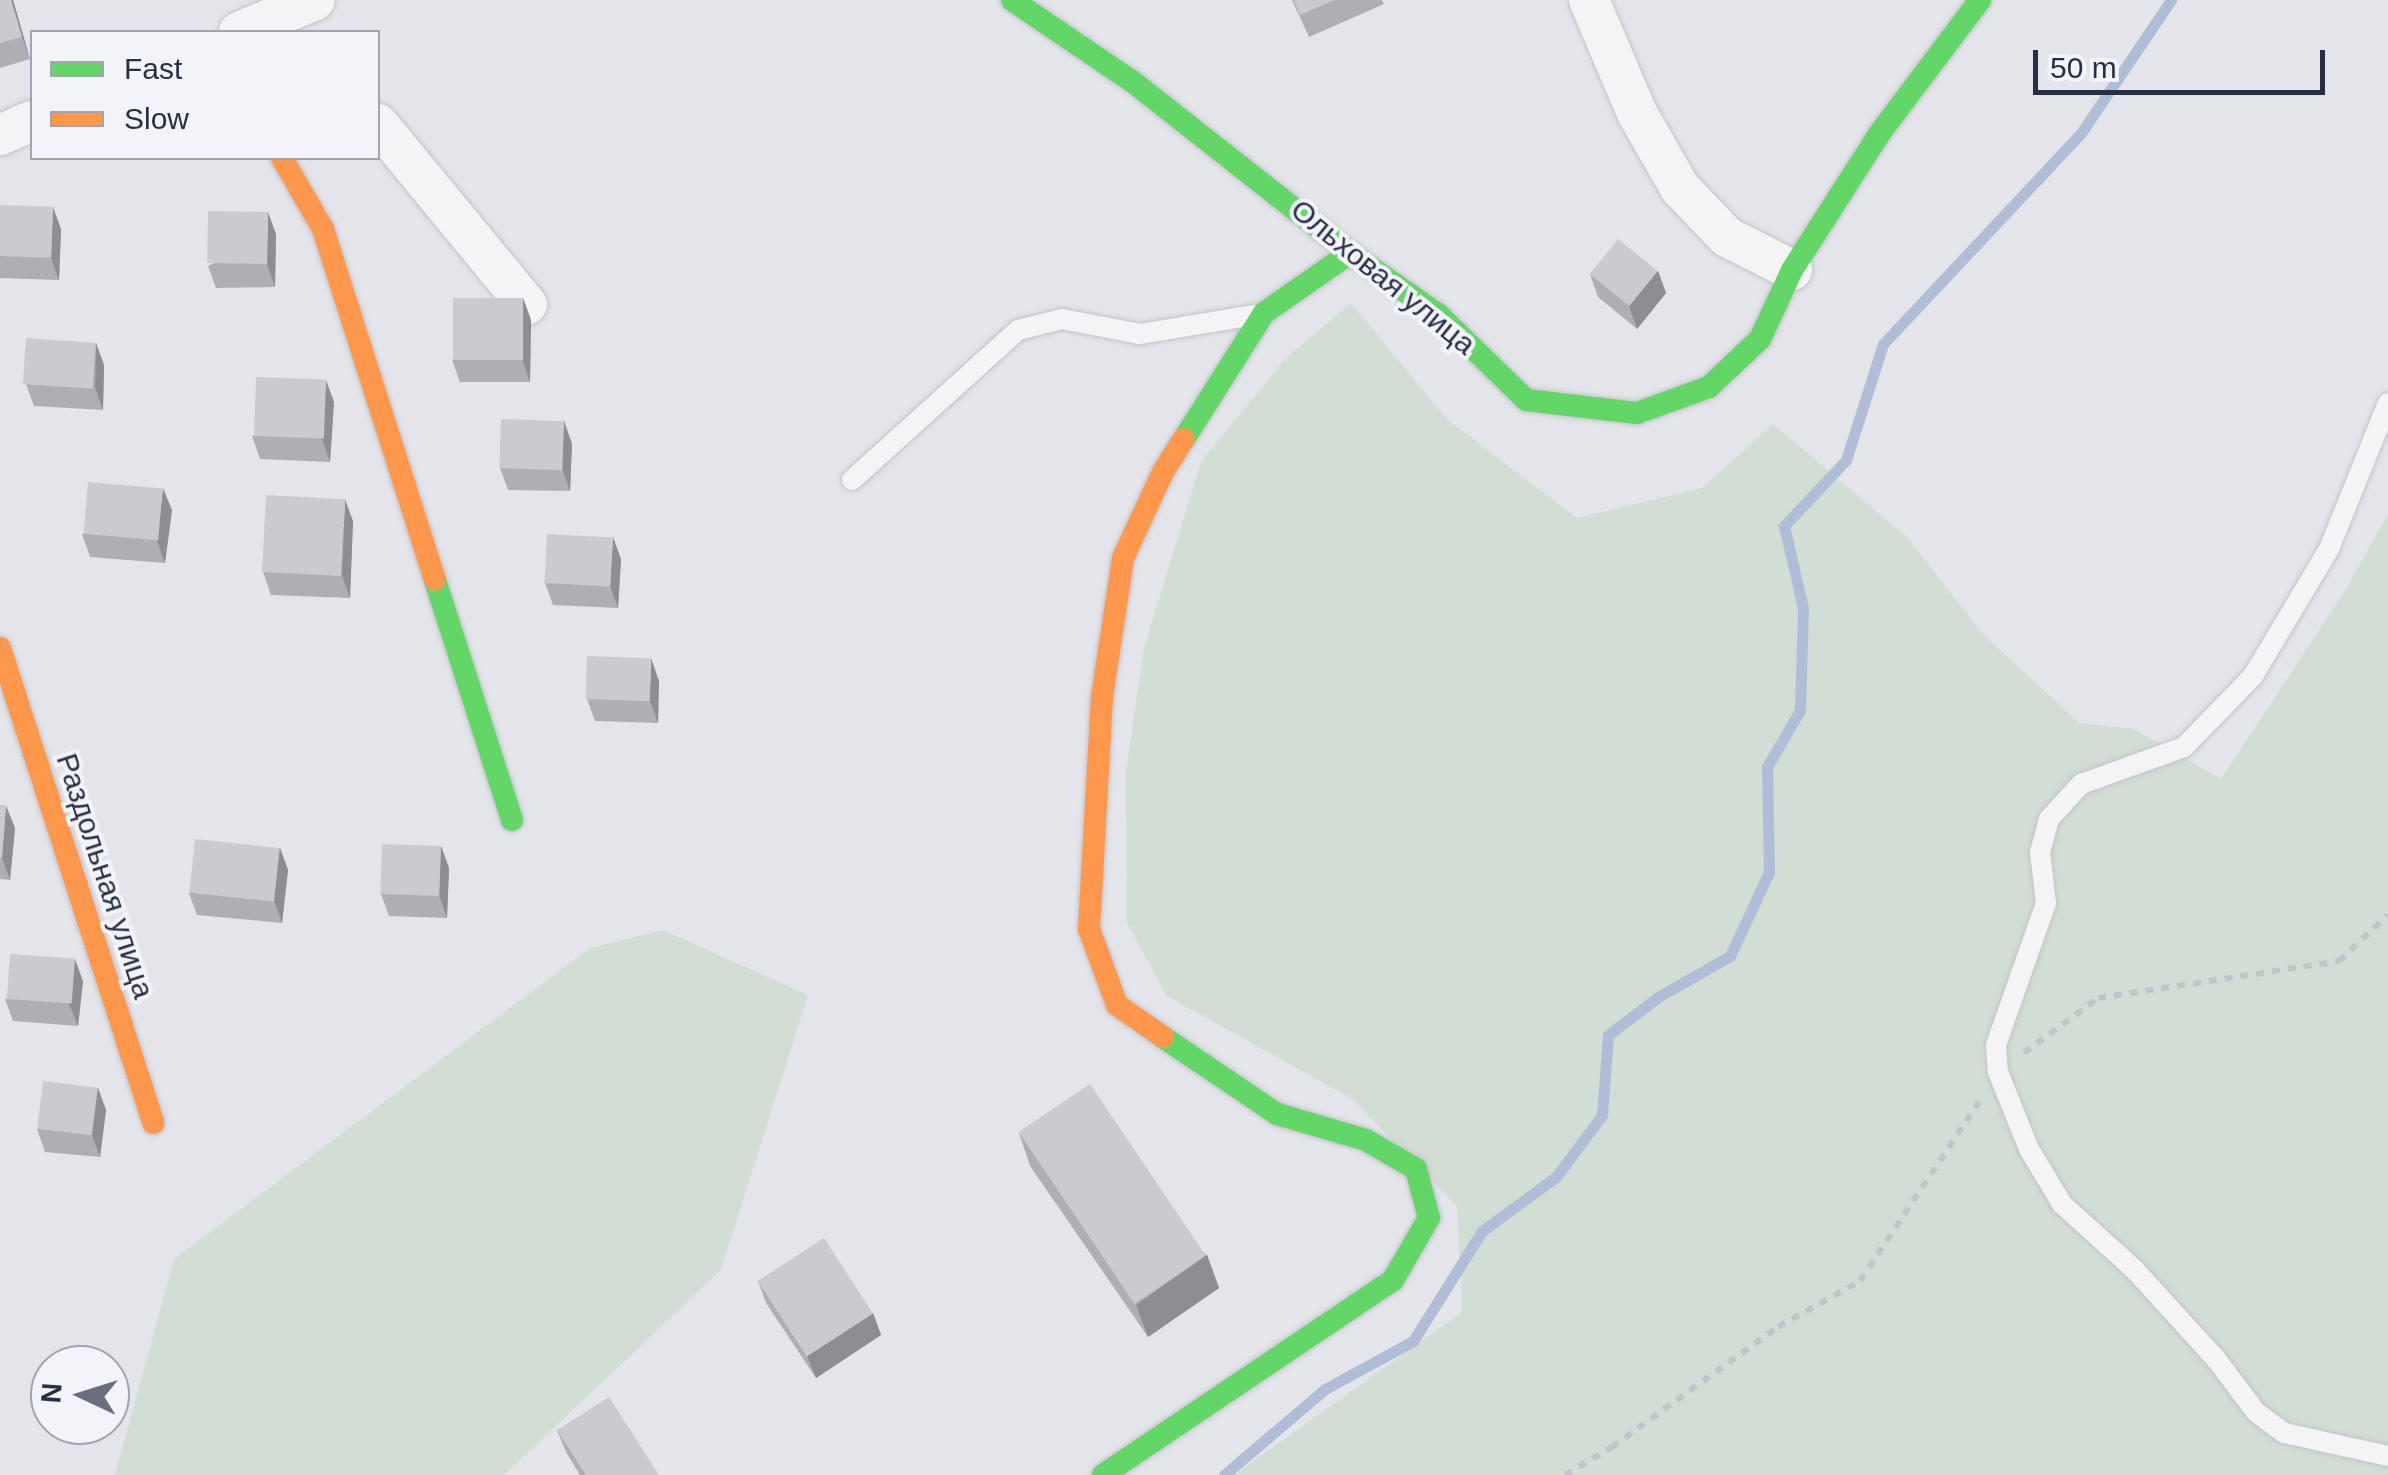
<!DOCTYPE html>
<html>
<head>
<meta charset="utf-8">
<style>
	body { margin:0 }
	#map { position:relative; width:2388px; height:1475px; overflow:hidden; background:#e4e5ea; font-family:Arial,sans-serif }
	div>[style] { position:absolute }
	.green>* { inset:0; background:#d2ddd5 }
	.stream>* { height:11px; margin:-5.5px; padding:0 5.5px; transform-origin:5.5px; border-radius:5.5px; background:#b1bcd6 }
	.path>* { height:6px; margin-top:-3px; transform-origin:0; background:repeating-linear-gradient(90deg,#c3c4c9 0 8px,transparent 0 16px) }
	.roads { filter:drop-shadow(0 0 2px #c2c3c8) drop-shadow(0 0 2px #c2c3c8) }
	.lane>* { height:20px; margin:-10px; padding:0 10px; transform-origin:10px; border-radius:10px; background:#f4f4f6 }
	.street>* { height:40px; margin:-20px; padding:0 20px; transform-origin:20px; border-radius:20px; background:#f4f4f6 }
	.fast>* { height:22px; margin:-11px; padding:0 11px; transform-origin:11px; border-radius:11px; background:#63d668 }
	.slow>* { height:22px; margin:-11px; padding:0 11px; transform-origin:11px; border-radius:11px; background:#ff974d }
	.wall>* { inset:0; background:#aeafb4 }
	.shaded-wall>* { inset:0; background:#8d8e92 }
	.building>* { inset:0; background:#cacbd1; transform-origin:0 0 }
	span { translate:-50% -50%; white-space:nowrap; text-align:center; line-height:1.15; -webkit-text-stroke:8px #f2f4f9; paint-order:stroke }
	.street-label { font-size:30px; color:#292e45 }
	.legend { position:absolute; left:30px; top:30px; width:350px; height:130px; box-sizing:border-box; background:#f2f4f9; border:2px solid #a2a5b1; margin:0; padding:12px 18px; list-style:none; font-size:30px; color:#292e45 }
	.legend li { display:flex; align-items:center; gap:20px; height:50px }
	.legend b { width:50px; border:2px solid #a2a5b1 }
	.north { position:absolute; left:30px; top:1345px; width:100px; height:100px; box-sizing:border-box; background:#f2f4f9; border:2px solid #a2a5b1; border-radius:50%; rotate:274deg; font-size:28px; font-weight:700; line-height:40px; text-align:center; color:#292e45 }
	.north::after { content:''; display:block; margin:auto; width:35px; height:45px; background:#6a6e7f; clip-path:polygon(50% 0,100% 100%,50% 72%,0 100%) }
	.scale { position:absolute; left:2033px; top:50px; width:292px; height:45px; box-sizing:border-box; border:5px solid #292e45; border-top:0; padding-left:12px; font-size:30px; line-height:35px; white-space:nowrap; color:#292e45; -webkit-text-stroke:8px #f2f4f9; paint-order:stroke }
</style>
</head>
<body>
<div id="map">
	<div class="green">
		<i style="clip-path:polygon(1351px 303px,1447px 419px,1577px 518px,1702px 488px,1773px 424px,1907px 537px,1983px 634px,2079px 723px,2134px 729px,2221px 779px,2346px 589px,2388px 514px,2388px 1475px,1234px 1475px,1462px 1312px,1457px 1206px,1352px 1099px,1167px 996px,1127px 923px,1126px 772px,1144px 648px,1201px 462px,1285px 359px)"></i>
		<i style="clip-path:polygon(663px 930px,808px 995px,721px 1270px,504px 1475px,115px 1475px,174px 1259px,590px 948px)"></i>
	</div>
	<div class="stream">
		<i style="left:1224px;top:1475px;width:133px;rotate:-40.4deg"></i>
		<i style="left:1325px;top:1389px;width:100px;rotate:-28.6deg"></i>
		<i style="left:1413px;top:1341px;width:130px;rotate:-57.9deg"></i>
		<i style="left:1482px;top:1231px;width:92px;rotate:-36.1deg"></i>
		<i style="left:1556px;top:1177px;width:77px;rotate:-53.4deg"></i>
		<i style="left:1602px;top:1115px;width:80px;rotate:-85.7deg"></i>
		<i style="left:1608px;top:1035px;width:63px;rotate:-37.2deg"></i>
		<i style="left:1658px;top:997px;width:83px;rotate:-29.7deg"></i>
		<i style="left:1730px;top:956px;width:93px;rotate:-65.1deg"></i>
		<i style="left:1769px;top:872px;width:105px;rotate:-91.1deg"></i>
		<i style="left:1767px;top:767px;width:66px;rotate:-59.9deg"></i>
		<i style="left:1800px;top:710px;width:102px;rotate:-88.3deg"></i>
		<i style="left:1803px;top:608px;width:84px;rotate:-103deg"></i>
		<i style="left:1784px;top:526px;width:91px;rotate:-46.8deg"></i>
		<i style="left:1846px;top:460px;width:122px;rotate:-72.3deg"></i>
		<i style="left:1883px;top:344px;width:289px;rotate:-46.8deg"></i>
		<i style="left:2081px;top:133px;width:161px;rotate:-55.9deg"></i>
	</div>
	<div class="path">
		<i style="left:2024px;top:1053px;width:92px;rotate:-36.6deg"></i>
		<i style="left:2098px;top:998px;width:244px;rotate:-8.7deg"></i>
		<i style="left:2339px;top:961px;width:67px;rotate:-43.2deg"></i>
		<i style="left:1565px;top:1475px;width:55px;rotate:-30.8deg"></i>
		<i style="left:1612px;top:1447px;width:205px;rotate:-35.9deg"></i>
		<i style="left:1778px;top:1327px;width:94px;rotate:-29.3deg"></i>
		<i style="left:1860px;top:1281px;width:215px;rotate:-56.4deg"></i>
	</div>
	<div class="roads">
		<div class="lane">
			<i style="left:2388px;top:403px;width:157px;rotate:112deg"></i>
			<i style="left:2329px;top:549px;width:148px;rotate:120.9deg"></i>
			<i style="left:2253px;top:676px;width:99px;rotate:134.2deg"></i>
			<i style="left:2184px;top:747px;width:109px;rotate:160.2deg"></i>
			<i style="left:2081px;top:784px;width:47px;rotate:132.4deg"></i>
			<i style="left:2049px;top:819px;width:34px;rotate:105deg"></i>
			<i style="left:2040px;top:852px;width:51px;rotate:83.3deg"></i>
			<i style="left:2046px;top:903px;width:151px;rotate:109.4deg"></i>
			<i style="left:1996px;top:1045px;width:27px;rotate:86deg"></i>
			<i style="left:1998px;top:1072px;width:83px;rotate:68.1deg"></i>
			<i style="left:2029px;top:1149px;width:64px;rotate:59deg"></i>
			<i style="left:2062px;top:1204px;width:97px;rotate:42.1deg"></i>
			<i style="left:2134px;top:1269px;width:122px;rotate:47.7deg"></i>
			<i style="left:2216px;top:1359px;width:66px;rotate:53deg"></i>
			<i style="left:2256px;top:1412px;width:35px;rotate:37deg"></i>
			<i style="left:2284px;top:1433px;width:107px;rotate:12.5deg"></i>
			<i style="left:852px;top:480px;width:224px;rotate:-42.1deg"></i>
			<i style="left:1018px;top:330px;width:45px;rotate:-14deg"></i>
			<i style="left:1062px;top:319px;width:79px;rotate:10.9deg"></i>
			<i style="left:1140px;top:334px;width:115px;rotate:-9.5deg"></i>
		</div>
		<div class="street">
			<i style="left:1589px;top:0;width:123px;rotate:67deg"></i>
			<i style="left:1637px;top:113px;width:86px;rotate:60.2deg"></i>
			<i style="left:1680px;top:188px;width:68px;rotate:46.2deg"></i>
			<i style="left:1727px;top:237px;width:73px;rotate:26.9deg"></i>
			<i style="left:239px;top:32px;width:82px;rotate:-22.8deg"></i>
			<i style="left:378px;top:124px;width:234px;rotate:50.5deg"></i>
			<i style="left:0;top:135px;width:35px;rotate:-24deg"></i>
		</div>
		<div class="fast">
			<i style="left:1012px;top:0;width:146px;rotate:34.1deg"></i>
			<i style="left:1133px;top:82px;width:276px;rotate:38.2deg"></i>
			<i style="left:1350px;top:253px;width:108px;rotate:34.9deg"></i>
			<i style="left:1439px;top:315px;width:122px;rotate:44.3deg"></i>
			<i style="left:1526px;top:400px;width:112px;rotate:6.7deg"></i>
			<i style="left:1637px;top:413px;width:77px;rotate:-19.9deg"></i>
			<i style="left:1709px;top:387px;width:70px;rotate:-43.3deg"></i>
			<i style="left:1760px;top:339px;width:76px;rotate:-65.1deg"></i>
			<i style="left:1792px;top:270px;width:166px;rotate:-57.3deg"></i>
			<i style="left:1882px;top:130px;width:163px;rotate:-53deg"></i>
			<i style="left:1184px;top:439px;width:149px;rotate:-57.6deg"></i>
			<i style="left:1264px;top:313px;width:105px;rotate:-34.9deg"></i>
			<i style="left:435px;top:580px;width:252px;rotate:72.2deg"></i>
			<i style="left:1103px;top:1475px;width:349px;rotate:-33.9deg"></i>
			<i style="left:1393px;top:1280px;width:72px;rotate:-59.9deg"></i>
			<i style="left:1429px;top:1218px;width:51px;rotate:-104.9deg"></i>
			<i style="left:1416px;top:1169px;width:58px;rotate:-149.9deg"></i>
			<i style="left:1366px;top:1140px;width:93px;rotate:-163.7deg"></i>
			<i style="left:1277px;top:1114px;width:138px;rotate:-146deg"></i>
		</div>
		<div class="slow">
			<i style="left:282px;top:158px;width:82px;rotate:60deg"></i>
			<i style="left:323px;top:229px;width:368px;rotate:72.3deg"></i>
			<i style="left:0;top:648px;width:499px;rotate:72.1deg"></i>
			<i style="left:1163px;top:1037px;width:56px;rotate:-145.2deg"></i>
			<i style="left:1117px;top:1005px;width:81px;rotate:-110.2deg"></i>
			<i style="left:1089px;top:929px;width:232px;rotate:-86.8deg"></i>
			<i style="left:1102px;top:697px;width:141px;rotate:-81.4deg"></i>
			<i style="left:1123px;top:558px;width:95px;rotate:-65.1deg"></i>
			<i style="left:1163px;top:472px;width:39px;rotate:-58deg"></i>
		</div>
	</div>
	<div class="wall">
		<i style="clip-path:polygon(0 0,13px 0,30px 59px,0 68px)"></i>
		<i style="clip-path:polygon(1292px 0,1382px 0,1384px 4px,1309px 37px)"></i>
		<i style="clip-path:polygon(0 205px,61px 229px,59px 280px,0 278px)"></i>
		<i style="clip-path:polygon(276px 234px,275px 287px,216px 288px,208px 266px)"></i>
		<i style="clip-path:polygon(1658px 271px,1666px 293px,1637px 329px,1598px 297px,1590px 274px)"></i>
		<i style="clip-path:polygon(523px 298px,531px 320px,530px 382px,460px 382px,452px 360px)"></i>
		<i style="clip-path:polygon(96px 343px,104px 365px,103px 410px,34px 406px,26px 384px)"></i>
		<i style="clip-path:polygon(334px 402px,330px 462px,260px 459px,252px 436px)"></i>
		<i style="clip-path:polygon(564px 421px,572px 444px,570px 491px,508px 490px,500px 468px)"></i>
		<i style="clip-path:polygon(172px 510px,165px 563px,90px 557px,82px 534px)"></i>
		<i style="clip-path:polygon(353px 521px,350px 598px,271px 595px,263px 572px)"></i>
		<i style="clip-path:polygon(621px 559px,618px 608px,553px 605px,545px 583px)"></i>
		<i style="clip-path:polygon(659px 681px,658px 723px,595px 721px,587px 699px)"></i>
		<i style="clip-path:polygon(0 805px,6px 806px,15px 828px,10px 880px,0 879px)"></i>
		<i style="clip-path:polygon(441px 846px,449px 868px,447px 918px,389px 916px,381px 894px)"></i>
		<i style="clip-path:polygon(280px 848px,288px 870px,282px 923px,197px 915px,189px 893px)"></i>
		<i style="clip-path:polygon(83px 981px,78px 1026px,13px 1021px,5px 999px)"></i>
		<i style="clip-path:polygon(98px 1088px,106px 1110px,100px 1157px,45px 1152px,37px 1129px)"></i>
		<i style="clip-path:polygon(1019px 1133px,1207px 1255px,1219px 1288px,1148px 1337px,1030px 1166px)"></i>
		<i style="clip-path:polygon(758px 1281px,873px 1313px,881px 1335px,816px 1378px,766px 1303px)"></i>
		<i style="clip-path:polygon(557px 1430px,659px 1475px,580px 1475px,566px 1452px)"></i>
	</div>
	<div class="shaded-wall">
		<i style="clip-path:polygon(11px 0,13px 0,30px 59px,22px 37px)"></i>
		<i style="clip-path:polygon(53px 207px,61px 229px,59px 280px,51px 258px)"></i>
		<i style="clip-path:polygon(268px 212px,276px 234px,275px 287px,267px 264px)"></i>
		<i style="clip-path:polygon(1658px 271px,1666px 293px,1637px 329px,1629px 306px)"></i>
		<i style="clip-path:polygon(523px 298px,531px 320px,530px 382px,522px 359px)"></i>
		<i style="clip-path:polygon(96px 343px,104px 365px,103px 410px,95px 388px)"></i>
		<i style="clip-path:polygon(326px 380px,334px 402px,330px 462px,322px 439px)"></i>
		<i style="clip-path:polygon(564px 421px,572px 444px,570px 491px,562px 469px)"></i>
		<i style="clip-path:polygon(163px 488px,172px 510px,165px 563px,157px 541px)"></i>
		<i style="clip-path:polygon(345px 499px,353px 521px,350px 598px,342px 576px)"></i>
		<i style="clip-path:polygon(613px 537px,621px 559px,618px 608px,610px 586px)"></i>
		<i style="clip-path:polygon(651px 658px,659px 681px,658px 723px,650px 701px)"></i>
		<i style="clip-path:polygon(6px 806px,15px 828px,10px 880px,2px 858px)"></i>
		<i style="clip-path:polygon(441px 846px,449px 868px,447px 918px,439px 895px)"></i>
		<i style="clip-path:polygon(280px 848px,288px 870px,282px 923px,274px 901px)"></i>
		<i style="clip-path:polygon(75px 959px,83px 981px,78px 1026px,69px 1004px)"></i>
		<i style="clip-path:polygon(98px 1088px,106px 1110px,100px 1157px,92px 1135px)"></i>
		<i style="clip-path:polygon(1207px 1255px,1219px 1288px,1148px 1337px,1136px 1305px)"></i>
		<i style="clip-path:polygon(873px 1313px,881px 1335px,816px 1378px,807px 1356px)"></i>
	</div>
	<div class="building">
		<i style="clip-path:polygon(0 0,11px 0,22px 37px,0 43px)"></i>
		<i style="clip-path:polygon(1294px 0,1334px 0,1300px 15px)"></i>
		<i style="left:0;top:205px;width:53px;height:51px;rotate:2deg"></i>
		<i style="left:268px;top:212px;width:52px;height:60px;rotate:91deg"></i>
		<i style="left:1618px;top:239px;width:51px;height:45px;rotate:39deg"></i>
		<i style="left:453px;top:298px;width:70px;height:62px"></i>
		<i style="left:26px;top:338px;width:70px;height:46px;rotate:4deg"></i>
		<i style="left:256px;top:377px;width:70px;height:59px;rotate:2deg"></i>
		<i style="left:501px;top:419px;width:63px;height:49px;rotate:2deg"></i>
		<i style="left:88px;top:482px;width:75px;height:52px;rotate:5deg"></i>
		<i style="left:266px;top:495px;width:79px;height:77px;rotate:3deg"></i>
		<i style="left:547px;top:534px;width:66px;height:49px;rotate:3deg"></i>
		<i style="left:587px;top:656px;width:64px;height:43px;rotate:2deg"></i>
		<i style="clip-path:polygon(0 805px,6px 806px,2px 858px,0 858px)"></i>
		<i style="left:195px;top:839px;width:85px;height:54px;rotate:6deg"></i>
		<i style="left:382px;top:844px;width:59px;height:50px;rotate:2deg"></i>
		<i style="left:10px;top:954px;width:65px;height:45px;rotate:4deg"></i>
		<i style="left:43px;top:1081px;width:55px;height:48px;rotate:7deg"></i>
		<i style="left:1090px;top:1084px;width:207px;height:86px;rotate:56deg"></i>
		<i style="left:824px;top:1238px;width:90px;height:79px;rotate:57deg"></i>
		<i style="clip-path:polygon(609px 1397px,659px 1475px,586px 1475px,557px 1430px)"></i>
	</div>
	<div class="street-label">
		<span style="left:1383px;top:277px;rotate:39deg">Ольховая улица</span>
		<span style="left:105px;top:876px;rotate:72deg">Раздольная улица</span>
	</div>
	<ul class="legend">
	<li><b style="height:12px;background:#63d668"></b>Fast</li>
	<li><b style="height:12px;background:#ff974d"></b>Slow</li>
	</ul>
	<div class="north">N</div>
	<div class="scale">50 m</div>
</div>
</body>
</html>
